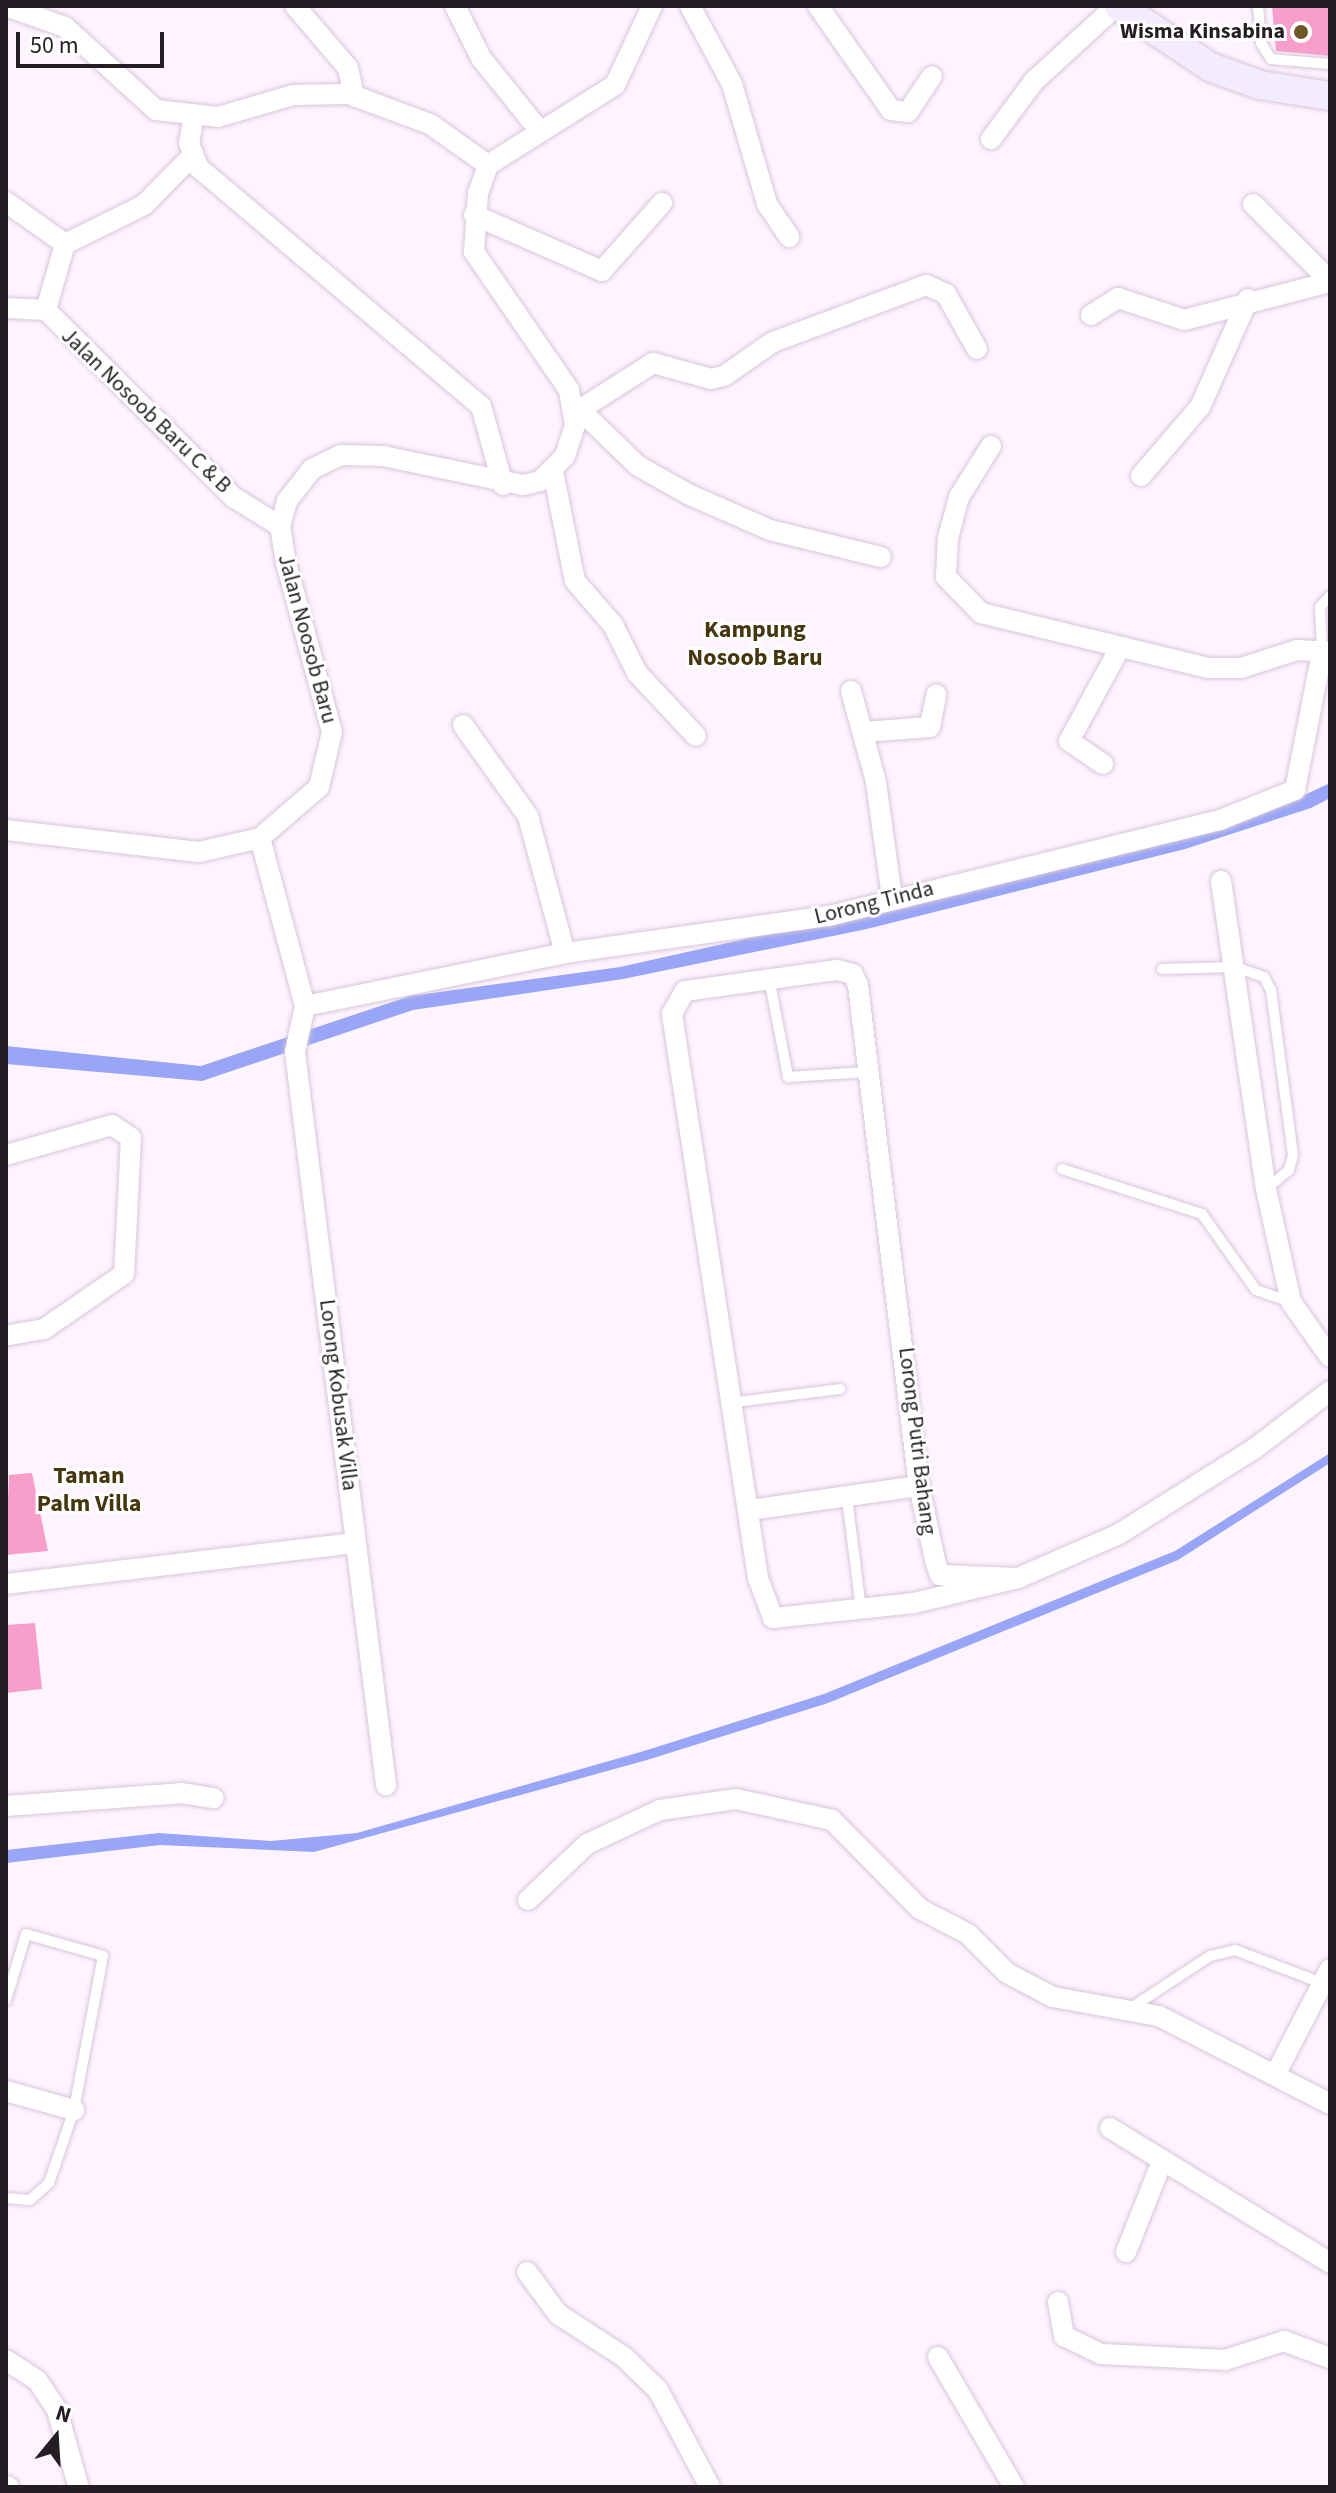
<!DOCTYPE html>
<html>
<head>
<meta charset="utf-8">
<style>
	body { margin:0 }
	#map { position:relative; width:1336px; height:2493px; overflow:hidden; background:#fef4ff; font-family:"Source Sans 3",sans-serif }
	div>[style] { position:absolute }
	.water>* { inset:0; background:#99a5f6 }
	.building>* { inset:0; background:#f79eca }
	.roads { filter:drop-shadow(0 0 2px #d8c6d8) drop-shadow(0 0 2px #d8c6d8) }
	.lane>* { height:10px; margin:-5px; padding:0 5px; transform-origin:5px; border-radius:5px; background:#fff }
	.street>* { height:20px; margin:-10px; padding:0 10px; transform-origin:10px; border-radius:10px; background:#fff }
	.secondary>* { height:28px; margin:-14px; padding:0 14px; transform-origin:14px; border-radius:14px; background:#f3ecff }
	.dots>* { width:22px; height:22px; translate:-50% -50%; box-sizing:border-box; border:4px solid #fff; border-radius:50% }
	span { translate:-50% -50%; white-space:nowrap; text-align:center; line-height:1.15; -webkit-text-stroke:6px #fff; paint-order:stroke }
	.poi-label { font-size:22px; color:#241e24; font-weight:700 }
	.right { translate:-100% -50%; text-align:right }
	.street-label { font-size:22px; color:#241e24 }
	.neighbourhood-label { font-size:24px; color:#46360e; font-weight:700 }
	.frame { position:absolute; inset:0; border:8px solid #241e24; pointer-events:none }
	.north { position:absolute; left:16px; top:2397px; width:80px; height:80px; -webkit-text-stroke:6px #fff; paint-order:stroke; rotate:18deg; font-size:22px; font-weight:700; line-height:32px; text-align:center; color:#241e24 }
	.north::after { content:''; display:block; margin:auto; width:28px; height:36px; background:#241e24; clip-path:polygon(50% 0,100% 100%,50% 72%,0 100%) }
	.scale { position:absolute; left:16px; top:32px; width:148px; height:36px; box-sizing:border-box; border:4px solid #241e24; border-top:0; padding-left:10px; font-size:24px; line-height:28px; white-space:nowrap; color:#241e24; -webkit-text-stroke:6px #fff; paint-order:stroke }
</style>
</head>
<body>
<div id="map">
	<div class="water">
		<i style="clip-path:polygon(1330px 783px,1330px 798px,1311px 808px,1185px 849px,867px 929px,623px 979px,413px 1010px,202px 1081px,6px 1064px,6px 1046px,201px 1066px,410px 996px,620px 967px,902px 904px,1283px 805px)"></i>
		<i style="clip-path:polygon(1330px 1453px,1330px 1463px,1178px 1560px,828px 1703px,647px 1760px,314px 1852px,160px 1845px,6px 1863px,6px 1850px,159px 1833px,271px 1841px,357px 1833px,644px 1751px,824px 1694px,1175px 1551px)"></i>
	</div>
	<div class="building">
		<i style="clip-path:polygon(1272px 6px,1330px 6px,1330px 56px,1276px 51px)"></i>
		<i style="clip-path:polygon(32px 1473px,48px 1551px,6px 1555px,9px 1475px)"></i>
		<i style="clip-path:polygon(35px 1623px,42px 1689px,6px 1693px,6px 1625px)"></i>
	</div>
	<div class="roads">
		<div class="lane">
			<i style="left:1258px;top:6px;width:37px;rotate:85deg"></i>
			<i style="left:1261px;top:43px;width:19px;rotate:58deg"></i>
			<i style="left:1271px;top:59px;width:59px;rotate:4.8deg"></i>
			<i style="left:1322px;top:652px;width:45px;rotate:-92.5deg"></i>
			<i style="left:1320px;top:607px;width:15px;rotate:-48deg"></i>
			<i style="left:1162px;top:969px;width:73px;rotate:-1.6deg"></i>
			<i style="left:1235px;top:967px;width:31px;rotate:19deg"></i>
			<i style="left:1264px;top:977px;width:15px;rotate:62deg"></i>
			<i style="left:1271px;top:990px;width:166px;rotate:82.4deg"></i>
			<i style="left:1293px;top:1155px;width:16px;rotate:105deg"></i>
			<i style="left:1289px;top:1170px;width:30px;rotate:140deg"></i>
			<i style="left:769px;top:978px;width:101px;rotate:79.1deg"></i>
			<i style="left:788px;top:1077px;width:79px;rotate:-3.6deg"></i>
			<i style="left:1062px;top:1169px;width:147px;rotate:17.8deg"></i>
			<i style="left:1202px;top:1214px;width:93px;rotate:54.6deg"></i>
			<i style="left:1256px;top:1290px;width:37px;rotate:19deg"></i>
			<i style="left:736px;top:1402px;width:105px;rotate:-7.1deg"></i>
			<i style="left:847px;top:1498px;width:112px;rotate:82.8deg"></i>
			<i style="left:6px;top:2000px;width:69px;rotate:-73.1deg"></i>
			<i style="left:26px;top:1934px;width:80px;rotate:15.9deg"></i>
			<i style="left:103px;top:1956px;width:157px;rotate:100.7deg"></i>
			<i style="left:74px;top:2110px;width:77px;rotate:108.9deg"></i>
			<i style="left:49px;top:2183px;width:25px;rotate:138deg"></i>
			<i style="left:30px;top:2200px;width:24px;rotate:-175deg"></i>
			<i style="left:1131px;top:2008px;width:95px;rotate:-33.4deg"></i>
			<i style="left:1210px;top:1956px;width:26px;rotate:-13deg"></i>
			<i style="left:1235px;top:1950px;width:93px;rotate:20.8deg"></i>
		</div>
		<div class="street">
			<i style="left:6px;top:6px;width:63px;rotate:19.6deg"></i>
			<i style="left:65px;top:27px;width:123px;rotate:42.4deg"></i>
			<i style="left:156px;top:110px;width:62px;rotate:6.4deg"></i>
			<i style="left:218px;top:117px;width:78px;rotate:-16.3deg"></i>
			<i style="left:293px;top:95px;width:56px;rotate:-1deg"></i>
			<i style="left:349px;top:94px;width:86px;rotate:20.3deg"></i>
			<i style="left:430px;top:124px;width:71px;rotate:35.3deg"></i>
			<i style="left:295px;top:6px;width:82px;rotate:49.5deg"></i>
			<i style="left:348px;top:68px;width:29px;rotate:78deg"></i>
			<i style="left:455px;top:6px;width:58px;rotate:63.4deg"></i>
			<i style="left:481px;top:58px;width:94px;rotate:51.1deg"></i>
			<i style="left:690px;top:6px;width:89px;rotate:61.7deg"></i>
			<i style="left:732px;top:84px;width:125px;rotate:73.7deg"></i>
			<i style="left:767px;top:204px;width:40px;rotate:56deg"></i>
			<i style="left:818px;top:6px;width:127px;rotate:54.9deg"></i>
			<i style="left:891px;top:110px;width:17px;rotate:7deg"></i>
			<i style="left:908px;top:112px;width:43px;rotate:-56.3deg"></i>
			<i style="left:193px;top:119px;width:24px;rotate:99deg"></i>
			<i style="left:189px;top:143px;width:26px;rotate:69deg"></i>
			<i style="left:198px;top:167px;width:370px;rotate:40.2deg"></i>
			<i style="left:481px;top:406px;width:82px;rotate:74.4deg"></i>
			<i style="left:991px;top:139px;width:72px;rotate:-53.4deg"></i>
			<i style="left:1034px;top:81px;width:111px;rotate:-42.4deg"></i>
			<i style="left:192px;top:156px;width:69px;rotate:134.4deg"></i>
			<i style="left:144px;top:205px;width:88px;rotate:153.7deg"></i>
			<i style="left:65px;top:244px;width:69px;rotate:106.1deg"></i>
			<i style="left:46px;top:310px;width:264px;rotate:45deg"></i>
			<i style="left:233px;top:497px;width:55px;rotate:31.7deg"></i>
			<i style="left:6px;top:202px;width:72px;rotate:35.4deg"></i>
			<i style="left:1253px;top:204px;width:109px;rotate:45deg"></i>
			<i style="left:474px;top:215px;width:140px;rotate:23.6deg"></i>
			<i style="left:602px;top:271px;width:91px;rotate:-48.6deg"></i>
			<i style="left:6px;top:308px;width:40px;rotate:2.9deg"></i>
			<i style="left:1091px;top:315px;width:32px;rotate:-32deg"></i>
			<i style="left:1118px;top:298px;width:70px;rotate:18.4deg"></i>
			<i style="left:1184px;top:320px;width:151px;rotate:-14.6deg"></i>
			<i style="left:574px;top:404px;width:89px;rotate:44.1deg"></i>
			<i style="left:638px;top:466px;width:60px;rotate:29.1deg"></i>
			<i style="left:690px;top:495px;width:87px;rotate:23.6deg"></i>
			<i style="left:770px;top:530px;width:114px;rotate:13.7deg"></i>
			<i style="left:581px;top:409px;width:85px;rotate:-32.6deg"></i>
			<i style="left:653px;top:363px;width:60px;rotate:15.4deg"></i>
			<i style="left:711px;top:379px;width:13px;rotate:-13deg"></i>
			<i style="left:724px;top:376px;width:60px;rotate:-34.8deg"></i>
			<i style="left:773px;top:342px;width:163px;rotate:-20.4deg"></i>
			<i style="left:926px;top:285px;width:22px;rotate:24deg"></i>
			<i style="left:946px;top:294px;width:63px;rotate:60.6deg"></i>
			<i style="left:991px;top:446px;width:60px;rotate:122.1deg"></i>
			<i style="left:959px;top:497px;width:42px;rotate:105deg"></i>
			<i style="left:948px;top:538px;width:39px;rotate:93deg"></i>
			<i style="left:946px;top:577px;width:50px;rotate:45.8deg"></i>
			<i style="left:981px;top:613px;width:235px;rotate:13.6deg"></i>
			<i style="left:1209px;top:668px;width:32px"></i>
			<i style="left:1241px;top:668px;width:59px;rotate:-17.8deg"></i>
			<i style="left:1297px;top:650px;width:33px;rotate:3deg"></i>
			<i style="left:553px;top:471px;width:112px;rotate:78.7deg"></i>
			<i style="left:575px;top:581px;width:58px;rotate:49.2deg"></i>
			<i style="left:613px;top:625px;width:54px;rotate:63.4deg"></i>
			<i style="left:637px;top:673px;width:86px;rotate:46.9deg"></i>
			<i style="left:1141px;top:476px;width:91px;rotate:-49.5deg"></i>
			<i style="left:1200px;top:407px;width:118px;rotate:-66deg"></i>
			<i style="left:851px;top:691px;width:94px;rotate:74.6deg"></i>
			<i style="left:876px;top:782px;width:117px;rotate:82.1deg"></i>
			<i style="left:463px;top:725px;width:112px;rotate:54.5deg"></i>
			<i style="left:528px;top:816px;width:142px;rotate:74.9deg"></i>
			<i style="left:863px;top:732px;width:67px;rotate:-4.3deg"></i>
			<i style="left:930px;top:727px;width:33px;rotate:-79deg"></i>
			<i style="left:1103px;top:764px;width:41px;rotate:-145.9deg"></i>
			<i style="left:1069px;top:741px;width:102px;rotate:-61.4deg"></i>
			<i style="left:6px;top:830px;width:194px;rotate:6.5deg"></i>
			<i style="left:199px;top:852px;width:63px;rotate:-12.9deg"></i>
			<i style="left:260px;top:838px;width:78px;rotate:-40.8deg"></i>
			<i style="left:319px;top:787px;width:57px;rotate:-76.7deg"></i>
			<i style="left:332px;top:732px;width:175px;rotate:-105.2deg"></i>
			<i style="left:286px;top:563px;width:37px;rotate:-99deg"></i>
			<i style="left:280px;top:526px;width:26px;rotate:-74deg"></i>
			<i style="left:287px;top:501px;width:41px;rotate:-52deg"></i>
			<i style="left:312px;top:469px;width:32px;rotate:-26deg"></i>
			<i style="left:341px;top:455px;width:42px;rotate:1.4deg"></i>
			<i style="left:383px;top:456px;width:143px;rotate:11.7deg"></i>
			<i style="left:523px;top:485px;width:17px;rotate:-13deg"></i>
			<i style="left:540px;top:481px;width:35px;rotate:-45deg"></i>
			<i style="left:565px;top:456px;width:33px;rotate:-72deg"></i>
			<i style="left:575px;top:425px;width:36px;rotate:-100deg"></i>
			<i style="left:569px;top:390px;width:168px;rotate:-124.5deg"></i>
			<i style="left:474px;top:252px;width:59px;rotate:-86.1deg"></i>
			<i style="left:478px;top:193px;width:30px;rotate:-70deg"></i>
			<i style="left:488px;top:165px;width:150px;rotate:-32.2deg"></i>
			<i style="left:615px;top:85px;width:87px;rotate:-64.9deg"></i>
			<i style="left:260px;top:838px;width:174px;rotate:75deg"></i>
			<i style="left:1221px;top:881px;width:311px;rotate:81.7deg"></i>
			<i style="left:1266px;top:1189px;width:116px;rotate:77.5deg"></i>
			<i style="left:1291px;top:1302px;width:67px;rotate:54.7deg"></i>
			<i style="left:837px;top:970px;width:16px;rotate:14deg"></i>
			<i style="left:853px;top:974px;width:12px;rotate:66deg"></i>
			<i style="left:858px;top:985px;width:505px;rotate:83.06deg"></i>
			<i style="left:919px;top:1486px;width:76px;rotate:77.8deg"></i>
			<i style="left:935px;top:1560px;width:16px;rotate:72deg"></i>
			<i style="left:940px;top:1575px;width:78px;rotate:2.2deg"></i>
			<i style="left:1018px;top:1578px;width:107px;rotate:166.5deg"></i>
			<i style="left:914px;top:1603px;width:142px;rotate:173.9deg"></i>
			<i style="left:773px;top:1618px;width:43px;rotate:-110.6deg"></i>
			<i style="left:758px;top:1578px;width:571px;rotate:-98.67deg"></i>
			<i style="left:672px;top:1014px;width:26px;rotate:-61deg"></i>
			<i style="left:685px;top:991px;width:153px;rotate:-7.9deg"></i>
			<i style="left:305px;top:1006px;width:265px;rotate:-11.5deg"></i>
			<i style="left:565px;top:953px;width:267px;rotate:-8deg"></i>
			<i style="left:829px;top:916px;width:403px;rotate:-13.8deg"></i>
			<i style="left:1220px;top:820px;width:81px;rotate:-21.8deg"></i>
			<i style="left:1295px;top:790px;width:141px;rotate:-78.9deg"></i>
			<i style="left:305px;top:1006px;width:47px;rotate:102.3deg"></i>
			<i style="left:295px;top:1052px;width:739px;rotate:82.92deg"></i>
			<i style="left:6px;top:1155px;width:110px;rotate:-15.8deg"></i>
			<i style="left:112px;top:1125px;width:23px;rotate:34deg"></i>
			<i style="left:131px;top:1138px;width:136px;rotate:92.9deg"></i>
			<i style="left:124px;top:1274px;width:97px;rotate:145.5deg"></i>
			<i style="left:44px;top:1329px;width:39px;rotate:170deg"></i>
			<i style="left:750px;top:1510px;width:171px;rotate:-8.1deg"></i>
			<i style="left:1018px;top:1578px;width:110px;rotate:-23.5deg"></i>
			<i style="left:1119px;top:1534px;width:160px;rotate:-32.2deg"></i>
			<i style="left:1254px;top:1449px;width:96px;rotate:-37.3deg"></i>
			<i style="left:6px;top:1584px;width:352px;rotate:-6.7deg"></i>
			<i style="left:6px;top:1806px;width:175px;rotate:-4.2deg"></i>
			<i style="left:181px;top:1793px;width:33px;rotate:9deg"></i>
			<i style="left:528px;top:1900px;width:81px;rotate:-43.5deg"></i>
			<i style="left:587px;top:1844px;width:81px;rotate:-25deg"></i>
			<i style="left:660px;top:1810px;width:77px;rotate:-8.2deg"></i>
			<i style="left:736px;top:1799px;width:98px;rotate:12.3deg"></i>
			<i style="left:832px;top:1820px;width:125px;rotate:45.3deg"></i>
			<i style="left:920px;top:1909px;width:54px;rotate:27.5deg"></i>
			<i style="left:968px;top:1934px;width:55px;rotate:45deg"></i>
			<i style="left:1007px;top:1973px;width:52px;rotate:27.6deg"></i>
			<i style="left:1053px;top:1997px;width:108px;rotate:10.2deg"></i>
			<i style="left:1159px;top:2016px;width:192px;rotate:27.2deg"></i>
			<i style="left:1275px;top:2075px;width:119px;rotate:-62.6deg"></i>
			<i style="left:6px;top:2091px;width:71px;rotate:15.6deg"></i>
			<i style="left:1110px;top:2128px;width:258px;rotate:31.5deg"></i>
			<i style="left:1126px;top:2252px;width:95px;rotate:-68.3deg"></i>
			<i style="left:527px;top:2272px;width:52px;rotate:53.6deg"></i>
			<i style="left:558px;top:2314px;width:79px;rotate:33.1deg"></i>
			<i style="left:624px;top:2357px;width:47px;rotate:44.1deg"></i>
			<i style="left:658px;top:2390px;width:110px;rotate:61.8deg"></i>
			<i style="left:1058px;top:2302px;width:35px;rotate:80deg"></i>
			<i style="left:1064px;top:2336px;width:41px;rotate:25.9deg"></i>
			<i style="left:1101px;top:2354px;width:124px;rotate:2.8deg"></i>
			<i style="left:1225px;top:2360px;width:62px;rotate:-17.9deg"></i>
			<i style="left:1284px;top:2341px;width:49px;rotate:20.3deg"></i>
			<i style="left:938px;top:2357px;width:151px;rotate:59.7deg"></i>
			<i style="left:6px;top:2360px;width:37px;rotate:33deg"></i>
			<i style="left:37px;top:2380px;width:36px;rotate:56deg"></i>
			<i style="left:57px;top:2410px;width:78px;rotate:74.4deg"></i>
			<i style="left:6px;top:2486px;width:3px;rotate:18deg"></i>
		</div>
		<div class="secondary">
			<i style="left:1119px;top:6px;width:110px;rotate:33.8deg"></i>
			<i style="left:1210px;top:67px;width:53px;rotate:19.8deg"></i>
			<i style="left:1260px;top:85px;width:71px;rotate:8.9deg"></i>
		</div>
	</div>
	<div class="dots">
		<i style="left:1301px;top:32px;background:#6c5726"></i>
	</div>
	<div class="poi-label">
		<span class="right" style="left:1285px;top:32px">Wisma Kinsabina</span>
	</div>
	<div class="street-label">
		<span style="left:146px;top:411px;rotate:44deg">Jalan Nosoob Baru C &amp; B</span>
		<span style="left:307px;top:639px;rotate:75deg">Jalan Noosob Baru</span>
		<span style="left:874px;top:903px;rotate:-14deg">Lorong Tinda</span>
		<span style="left:338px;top:1395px;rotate:83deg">Lorong Kobusak Villa</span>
		<span style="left:917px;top:1441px;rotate:83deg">Lorong Putri Bahang</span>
	</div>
	<div class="neighbourhood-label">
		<span style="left:755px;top:644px">Kampung<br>Nosoob Baru</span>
		<span style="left:89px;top:1490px">Taman<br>Palm Villa</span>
	</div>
	<div class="frame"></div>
	<div class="north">N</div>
	<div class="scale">50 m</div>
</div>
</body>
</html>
